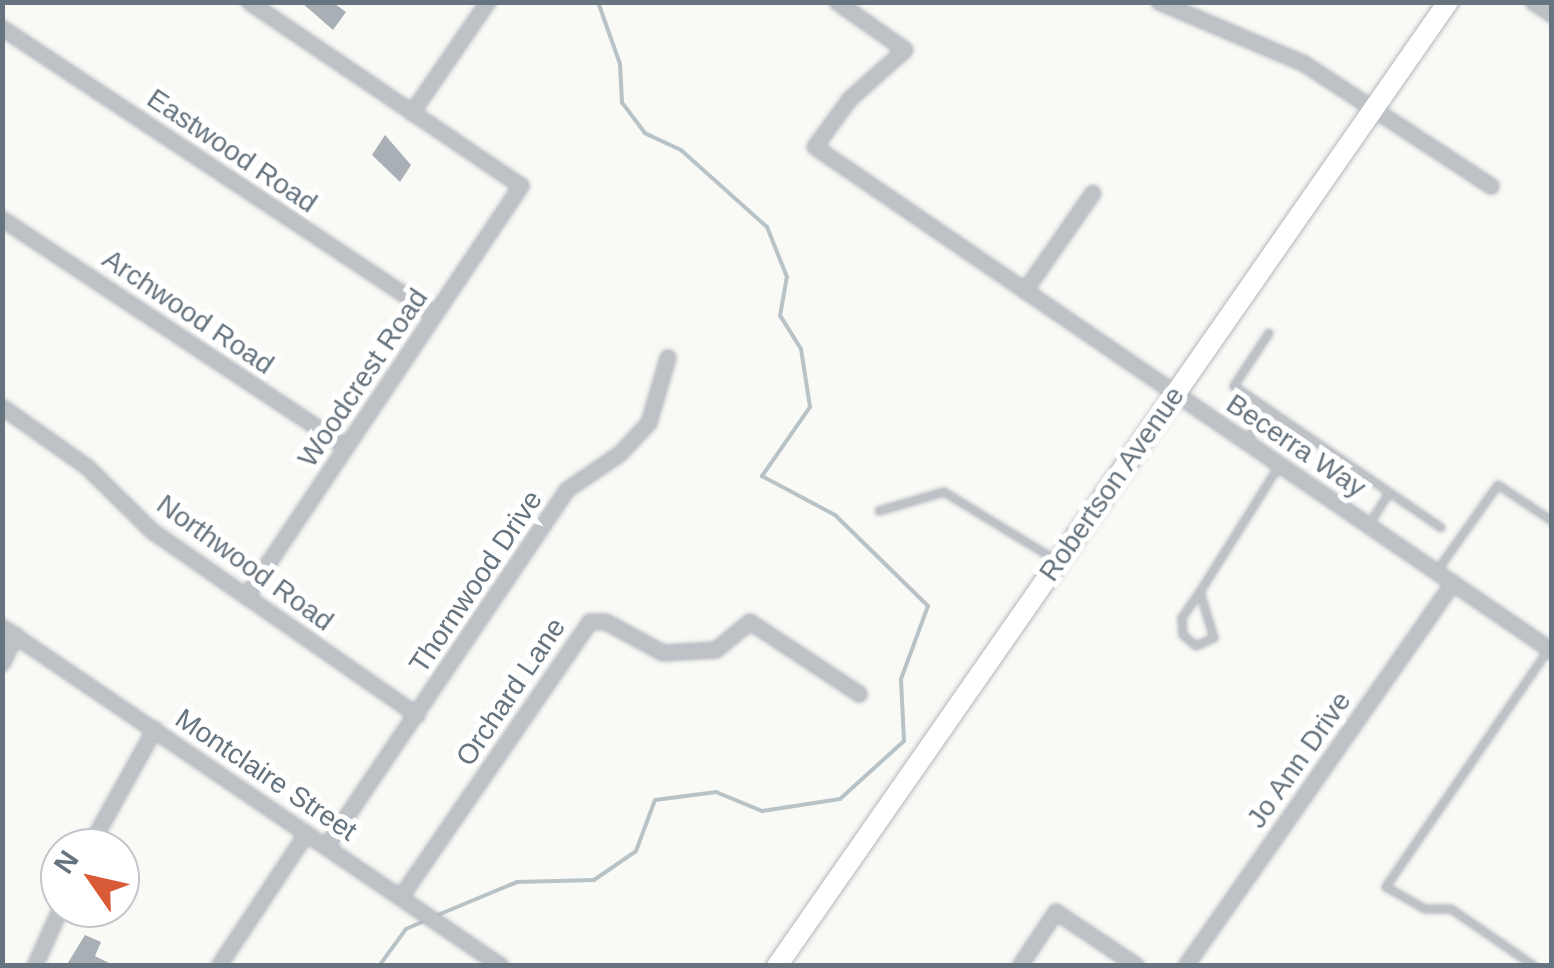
<!DOCTYPE html>
<html>
<head>
<meta charset="utf-8">
<style>
	body { margin:0 }
	#map { position:relative; width:1554px; height:968px; overflow:hidden; background:#f9f9f6; font-family:Helvetica,sans-serif }
	div>[style] { position:absolute }
	.stream>* { height:4px; margin:-2px; padding:0 2px; transform-origin:2px; border-radius:2px; background:#b7c3c6 }
	.building>* { inset:0; background:#a8afb5 }
	.roads { filter:drop-shadow(0 0 2px #b3b8bd) drop-shadow(0 0 2px #b3b8bd) }
	.lane>* { height:6px; margin:-3px; padding:0 3px; transform-origin:3px; border-radius:3px; background:#bec2c6 }
	.street>* { height:14px; margin:-7px; padding:0 7px; transform-origin:7px; border-radius:7px; background:#bec2c6 }
	.secondary>* { height:20px; margin:-10px; padding:0 10px; transform-origin:10px; border-radius:10px; background:#fff }
	span { translate:-50% -50%; white-space:nowrap; text-align:center; line-height:1.15; -webkit-text-stroke:10px #fff; paint-order:stroke }
	.street-label { font-size:28px; color:#66747f }
	.frame { position:absolute; inset:0; border:5px solid #66747f; pointer-events:none }
	.north { position:absolute; left:40px; top:828px; width:100px; height:100px; box-sizing:border-box; background:#fff; border:2px solid #c2c7cc; border-radius:50%; rotate:304deg; font-size:28px; font-weight:700; line-height:40px; text-align:center; color:#66747f }
	.north::after { content:''; display:block; margin:auto; width:35px; height:45px; background:#d85a37; clip-path:polygon(50% 0,100% 100%,50% 72%,0 100%) }
</style>
</head>
<body>
<div id="map">
	<div class="stream">
		<i style="left:433px;top:917px;width:91px;rotate:-22.6deg"></i>
		<i style="left:517px;top:882px;width:77px;rotate:-1.5deg"></i>
		<i style="left:594px;top:880px;width:51px;rotate:-34.6deg"></i>
		<i style="left:636px;top:851px;width:54px;rotate:-69.6deg"></i>
		<i style="left:655px;top:800px;width:62px;rotate:-7.5deg"></i>
		<i style="left:716px;top:792px;width:50px;rotate:22.4deg"></i>
		<i style="left:762px;top:811px;width:79px;rotate:-8.7deg"></i>
		<i style="left:840px;top:799px;width:86px;rotate:-42.2deg"></i>
		<i style="left:904px;top:741px;width:62px;rotate:-92.8deg"></i>
		<i style="left:901px;top:679px;width:78px;rotate:-69.7deg"></i>
		<i style="left:928px;top:606px;width:130px;rotate:-135.6deg"></i>
		<i style="left:835px;top:515px;width:83px;rotate:-151.9deg"></i>
		<i style="left:762px;top:476px;width:84px;rotate:-55.2deg"></i>
		<i style="left:810px;top:407px;width:59px;rotate:-98.8deg"></i>
		<i style="left:801px;top:349px;width:39px;rotate:-122deg"></i>
		<i style="left:780px;top:316px;width:40px;rotate:-80deg"></i>
		<i style="left:787px;top:277px;width:54px;rotate:-111.8deg"></i>
		<i style="left:767px;top:227px;width:115px;rotate:-138.2deg"></i>
		<i style="left:681px;top:150px;width:40px;rotate:-155deg"></i>
		<i style="left:645px;top:133px;width:39px;rotate:-127deg"></i>
		<i style="left:622px;top:102px;width:38px;rotate:-93deg"></i>
		<i style="left:620px;top:64px;width:66px;rotate:-109.5deg"></i>
		<i style="left:379px;top:966px;width:46px;rotate:-53.9deg"></i>
		<i style="left:406px;top:929px;width:20px;rotate:-24deg"></i>
	</div>
	<div class="building">
		<i style="clip-path:polygon(301px 2px,332px 2px,346px 12px,333px 30px)"></i>
		<i style="clip-path:polygon(385px 135px,411px 165px,400px 182px,372px 155px)"></i>
		<i style="clip-path:polygon(85px 935px,101px 942px,95px 956px,115px 966px,66px 966px)"></i>
	</div>
	<div class="roads">
		<div class="lane">
			<i style="left:1269px;top:333px;width:64px;rotate:123.4deg"></i>
			<i style="left:1234px;top:386px;width:251px;rotate:34.4deg"></i>
			<i style="left:1246px;top:441px;width:38px;rotate:-57deg"></i>
			<i style="left:879px;top:511px;width:68px;rotate:-16.3deg"></i>
			<i style="left:944px;top:492px;width:132px;rotate:31.4deg"></i>
			<i style="left:1369px;top:525px;width:38px;rotate:-58deg"></i>
			<i style="left:1437px;top:571px;width:105px;rotate:-54.7deg"></i>
			<i style="left:1498px;top:485px;width:65px;rotate:33.7deg"></i>
			<i style="left:1200px;top:592px;width:32px;rotate:125deg"></i>
			<i style="left:1182px;top:618px;width:17px;rotate:87deg"></i>
			<i style="left:1183px;top:635px;width:17px;rotate:40deg"></i>
			<i style="left:1196px;top:646px;width:20px;rotate:-24deg"></i>
			<i style="left:1214px;top:638px;width:48px;rotate:-106.9deg"></i>
			<i style="left:1200px;top:592px;width:149px;rotate:-57.9deg"></i>
			<i style="left:1534px;top:966px;width:101px;rotate:-145.5deg"></i>
			<i style="left:1451px;top:909px;width:26px;rotate:180deg"></i>
			<i style="left:1425px;top:909px;width:45px;rotate:-150.6deg"></i>
			<i style="left:1386px;top:887px;width:288px;rotate:-55.6deg"></i>
		</div>
		<div class="street">
			<i style="left:837px;top:2px;width:83px;rotate:35.2deg"></i>
			<i style="left:905px;top:50px;width:74px;rotate:138.3deg"></i>
			<i style="left:850px;top:99px;width:59px;rotate:126.1deg"></i>
			<i style="left:815px;top:147px;width:893px;rotate:34.37deg"></i>
			<i style="left:1159px;top:2px;width:156px;rotate:23deg"></i>
			<i style="left:1303px;top:63px;width:225px;rotate:33.2deg"></i>
			<i style="left:1533px;top:2px;width:23px;rotate:34deg"></i>
			<i style="left:2px;top:28px;width:519px;rotate:33.54deg"></i>
			<i style="left:412px;top:113px;width:135px;rotate:-55.6deg"></i>
			<i style="left:2px;top:219px;width:413px;rotate:33.5deg"></i>
			<i style="left:1025px;top:291px;width:119px;rotate:-55.2deg"></i>
			<i style="left:2px;top:407px;width:104px;rotate:35.2deg"></i>
			<i style="left:87px;top:467px;width:91px;rotate:44.6deg"></i>
			<i style="left:152px;top:531px;width:323px;rotate:34.8deg"></i>
			<i style="left:246px;top:597px;width:495px;rotate:-56.2deg"></i>
			<i style="left:521px;top:186px;width:328px;rotate:-145.9deg"></i>
			<i style="left:2px;top:627px;width:603px;rotate:34.19deg"></i>
			<i style="left:2px;top:664px;width:32px;rotate:-64deg"></i>
			<i style="left:327px;top:846px;width:429px;rotate:-56deg"></i>
			<i style="left:567px;top:490px;width:64px;rotate:-34.2deg"></i>
			<i style="left:620px;top:454px;width:42px;rotate:-46.9deg"></i>
			<i style="left:649px;top:423px;width:68px;rotate:-73.7deg"></i>
			<i style="left:89px;top:848px;width:136px;rotate:-61deg"></i>
			<i style="left:401px;top:897px;width:334px;rotate:-55.5deg"></i>
			<i style="left:590px;top:622px;width:16px"></i>
			<i style="left:606px;top:622px;width:65px;rotate:28.5deg"></i>
			<i style="left:663px;top:653px;width:53px;rotate:-3.2deg"></i>
			<i style="left:716px;top:650px;width:44px;rotate:-39.5deg"></i>
			<i style="left:750px;top:622px;width:131px;rotate:33.4deg"></i>
			<i style="left:35px;top:966px;width:64px;rotate:-65.9deg"></i>
			<i style="left:219px;top:966px;width:159px;rotate:-56.5deg"></i>
			<i style="left:1020px;top:966px;width:65px;rotate:-56.3deg"></i>
			<i style="left:1056px;top:912px;width:97px;rotate:33.7deg"></i>
			<i style="left:1186px;top:966px;width:467px;rotate:-55.1deg"></i>
		</div>
		<div class="secondary">
			<i style="left:777px;top:966px;width:1175px;rotate:-55.16deg"></i>
		</div>
	</div>
	<div class="street-label">
		<span style="left:232px;top:151px;rotate:34deg">Eastwood Road</span>
		<span style="left:188px;top:312px;rotate:34deg">Archwood Road</span>
		<span style="left:363px;top:378px;rotate:-56deg">Woodcrest Road</span>
		<span style="left:1296px;top:446px;rotate:34deg">Becerra Way</span>
		<span style="left:1112px;top:484px;rotate:-55deg">Robertson Avenue</span>
		<span style="left:245px;top:563px;rotate:36deg">Northwood Road</span>
		<span style="left:476px;top:582px;rotate:-56deg">Thornwood Drive</span>
		<span style="left:511px;top:692px;rotate:-56deg">Orchard Lane</span>
		<span style="left:1299px;top:760px;rotate:-55deg">Jo Ann Drive</span>
		<span style="left:266px;top:775px;rotate:34deg">Montclaire Street</span>
	</div>
	<div class="frame"></div>
	<div class="north">N</div>
</div>
</body>
</html>
